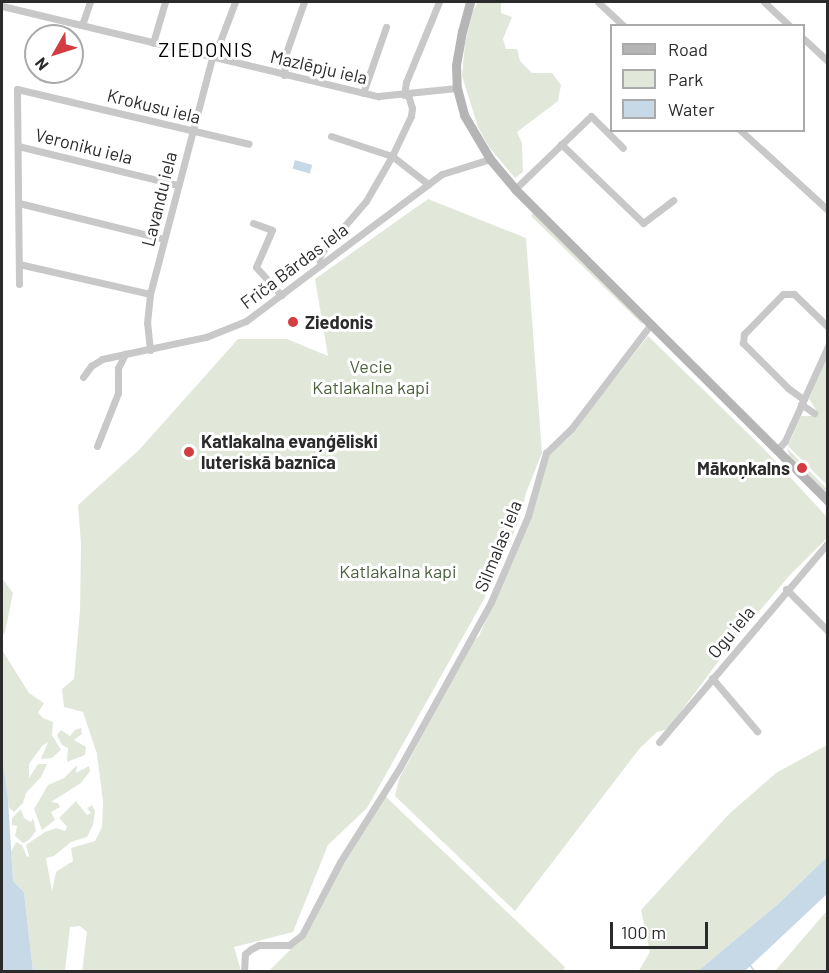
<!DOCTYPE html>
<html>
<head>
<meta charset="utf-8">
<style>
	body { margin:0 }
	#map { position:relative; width:829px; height:973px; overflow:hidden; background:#fff; font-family:Barlow,sans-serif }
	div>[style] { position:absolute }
	.green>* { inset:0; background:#e1e8da }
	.water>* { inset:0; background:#c7d9e7; transform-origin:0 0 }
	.stream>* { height:2px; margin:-1px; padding:0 1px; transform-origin:1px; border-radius:1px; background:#c7d9e7 }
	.street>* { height:7px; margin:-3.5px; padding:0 3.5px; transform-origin:3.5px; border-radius:3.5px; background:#c8c8c8 }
	.secondary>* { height:9px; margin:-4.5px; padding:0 4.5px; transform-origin:4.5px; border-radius:4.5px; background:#b5b5b5 }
	.dots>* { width:16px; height:16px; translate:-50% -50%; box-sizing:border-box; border:3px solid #fff; border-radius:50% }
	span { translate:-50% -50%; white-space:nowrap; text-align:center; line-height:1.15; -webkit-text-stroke:6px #fff; paint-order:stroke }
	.street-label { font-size:18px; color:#2b2b2b }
	.poi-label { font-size:18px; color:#2b2b2b; font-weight:700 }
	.left { translate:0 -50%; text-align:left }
	.right { translate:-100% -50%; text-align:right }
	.park-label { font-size:18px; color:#4d623e }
	.neighbourhood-label { font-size:20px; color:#000; letter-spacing:1.5px }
	.frame { position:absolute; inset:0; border:3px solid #2b2b2b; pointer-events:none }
	.legend { position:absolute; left:610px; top:24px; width:195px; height:108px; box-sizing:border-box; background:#fff; border:2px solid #aaa; margin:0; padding:8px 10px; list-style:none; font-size:18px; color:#2b2b2b }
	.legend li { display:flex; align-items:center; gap:12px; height:30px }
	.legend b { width:30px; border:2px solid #aaa }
	.north { position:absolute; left:24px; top:24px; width:60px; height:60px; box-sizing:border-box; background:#fff; border:2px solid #aaa; border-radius:50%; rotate:231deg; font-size:16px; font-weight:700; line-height:24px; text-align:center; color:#2b2b2b }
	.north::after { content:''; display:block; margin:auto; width:21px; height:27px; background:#d33d41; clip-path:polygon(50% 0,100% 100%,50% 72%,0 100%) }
	.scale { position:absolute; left:610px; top:922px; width:98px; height:27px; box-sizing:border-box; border:3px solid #2b2b2b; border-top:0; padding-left:8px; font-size:18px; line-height:21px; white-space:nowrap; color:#2b2b2b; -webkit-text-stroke:4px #fff; paint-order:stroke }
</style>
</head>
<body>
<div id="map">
	<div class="green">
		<i style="clip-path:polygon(478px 2px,501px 2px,501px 13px,512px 17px,503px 39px,506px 49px,517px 49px,520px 61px,532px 73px,552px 73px,561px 85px,558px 101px,517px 132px,522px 143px,523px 172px,515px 178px,489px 147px,478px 127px,462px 76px,465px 43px,473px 11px)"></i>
		<i style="clip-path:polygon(428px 199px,526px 238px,542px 453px,526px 493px,519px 521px,483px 601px,367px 808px,328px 845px,293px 932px,234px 947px,241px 971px,82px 972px,87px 932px,80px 926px,70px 927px,65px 971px,33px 971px,24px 892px,13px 881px,11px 852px,16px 842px,22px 845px,27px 857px,29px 856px,26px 845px,45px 832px,56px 828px,65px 831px,67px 827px,59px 818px,76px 801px,87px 815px,91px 813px,87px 808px,92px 805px,95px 811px,93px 825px,87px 837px,71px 842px,54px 856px,46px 858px,52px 891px,56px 872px,73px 861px,71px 848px,95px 841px,102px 827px,103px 802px,97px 754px,83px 712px,64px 707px,62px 689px,74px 679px,80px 611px,81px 544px,78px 505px,139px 450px,238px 339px,287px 339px,328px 356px,315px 279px)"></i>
		<i style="clip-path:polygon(533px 213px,642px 321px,643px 325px,531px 216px)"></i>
		<i style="clip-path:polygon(648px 336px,765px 450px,827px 517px,827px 538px,790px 575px,733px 642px,668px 729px,657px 732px,640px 748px,515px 911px,395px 796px,399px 779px,473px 641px,479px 636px,532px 512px,549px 454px,567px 439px)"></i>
		<i style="clip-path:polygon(827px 358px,827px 485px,788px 446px,801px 416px,811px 416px,816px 410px,809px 399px)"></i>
		<i style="clip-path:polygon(787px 448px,827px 489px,827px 495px,790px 458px)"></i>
		<i style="clip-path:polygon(2px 578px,13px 593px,5px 632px,2px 637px)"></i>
		<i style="clip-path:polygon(2px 650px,29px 693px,44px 703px,38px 713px,43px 718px,53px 722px,52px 735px,61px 750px,52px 758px,41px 759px,48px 742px,42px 746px,29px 764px,29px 778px,38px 764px,47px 764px,41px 777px,26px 793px,23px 803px,14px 812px,9px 808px,2px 756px)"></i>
		<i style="clip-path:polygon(81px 728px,82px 734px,74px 740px,86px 747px,85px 755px,67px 762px,68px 748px,62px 745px,57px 735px,61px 730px,70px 736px,75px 730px)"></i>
		<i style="clip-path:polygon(827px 745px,827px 857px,777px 905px,698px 971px,638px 972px,650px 952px,641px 910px,730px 813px,776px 773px)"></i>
		<i style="clip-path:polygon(77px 765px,76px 773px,89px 766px,90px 771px,81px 783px,51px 802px,58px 803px,60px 807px,51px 812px,55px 820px,42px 830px,34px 809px,48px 785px,64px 778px)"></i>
		<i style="clip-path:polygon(385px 796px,565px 967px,562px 972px,268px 972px,303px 937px,354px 844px)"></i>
		<i style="clip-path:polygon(21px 809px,24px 818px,31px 822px,33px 818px,36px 831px,29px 840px,23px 843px,15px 836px,17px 826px,12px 825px,12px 818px)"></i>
		<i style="clip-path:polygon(827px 912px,827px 971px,775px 971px,825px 913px)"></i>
	</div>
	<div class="water">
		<i style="left:295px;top:160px;width:18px;height:9px;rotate:16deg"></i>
		<i style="clip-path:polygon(2px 756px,8px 799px,13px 881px,24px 892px,33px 971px,2px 971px)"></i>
		<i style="clip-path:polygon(827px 857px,827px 894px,747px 969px,744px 971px,698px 971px,777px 905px)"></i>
	</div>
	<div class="stream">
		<i style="left:749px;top:964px;width:10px;rotate:53deg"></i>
	</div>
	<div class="street">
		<i style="left:598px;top:2px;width:35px;rotate:43deg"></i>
		<i style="left:764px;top:2px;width:35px;rotate:43deg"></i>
		<i style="left:2px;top:6px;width:387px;rotate:13.5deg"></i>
		<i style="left:378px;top:96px;width:79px;rotate:-5.8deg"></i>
		<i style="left:82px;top:25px;width:24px;rotate:-71deg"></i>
		<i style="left:804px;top:39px;width:33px;rotate:43deg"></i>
		<i style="left:153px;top:43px;width:43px;rotate:-73.7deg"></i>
		<i style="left:214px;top:57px;width:59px;rotate:-69.1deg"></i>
		<i style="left:284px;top:75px;width:22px;rotate:-85deg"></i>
		<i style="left:286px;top:53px;width:54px;rotate:-70.6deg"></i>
		<i style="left:363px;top:93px;width:70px;rotate:-70.8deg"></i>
		<i style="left:404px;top:95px;width:13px;rotate:-81deg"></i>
		<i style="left:406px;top:82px;width:87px;rotate:-67.6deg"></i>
		<i style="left:740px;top:130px;width:119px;rotate:42.3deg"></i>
		<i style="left:331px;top:136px;width:64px;rotate:18.2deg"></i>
		<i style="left:392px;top:156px;width:46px;rotate:37.9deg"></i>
		<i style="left:561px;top:144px;width:114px;rotate:43.9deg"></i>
		<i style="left:643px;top:223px;width:38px;rotate:-37deg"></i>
		<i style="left:18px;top:146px;width:165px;rotate:13.7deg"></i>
		<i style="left:515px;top:189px;width:105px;rotate:-43.8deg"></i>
		<i style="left:591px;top:116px;width:45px;rotate:45deg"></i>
		<i style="left:19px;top:203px;width:149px;rotate:13.9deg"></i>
		<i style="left:253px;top:223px;width:20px;rotate:20deg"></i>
		<i style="left:272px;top:230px;width:40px;rotate:113.4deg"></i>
		<i style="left:256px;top:267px;width:38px;rotate:48deg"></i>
		<i style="left:19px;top:264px;width:134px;rotate:12.9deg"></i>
		<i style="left:321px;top:265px;width:7px;rotate:-106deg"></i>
		<i style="left:319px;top:258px;width:7px;rotate:-63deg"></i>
		<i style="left:322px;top:252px;width:67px;rotate:-49.2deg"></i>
		<i style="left:366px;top:201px;width:52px;rotate:-60deg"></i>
		<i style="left:392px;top:156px;width:44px;rotate:-64.6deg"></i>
		<i style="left:411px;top:116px;width:8px;rotate:-83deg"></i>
		<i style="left:412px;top:108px;width:14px;rotate:-107deg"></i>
		<i style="left:19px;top:284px;width:195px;rotate:-90.6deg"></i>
		<i style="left:17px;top:89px;width:238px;rotate:13.3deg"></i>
		<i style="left:150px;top:350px;width:27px;rotate:-96deg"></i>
		<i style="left:147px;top:323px;width:29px;rotate:-84deg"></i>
		<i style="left:150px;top:294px;width:245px;rotate:-75.3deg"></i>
		<i style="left:83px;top:377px;width:14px;rotate:-54deg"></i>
		<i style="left:91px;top:366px;width:13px;rotate:-32deg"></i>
		<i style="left:102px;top:359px;width:24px;rotate:-12deg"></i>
		<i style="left:803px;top:399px;width:19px;rotate:-144deg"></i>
		<i style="left:788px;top:388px;width:64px;rotate:-135deg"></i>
		<i style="left:743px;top:343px;width:9px;rotate:-84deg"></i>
		<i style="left:744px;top:334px;width:56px;rotate:-45.7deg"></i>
		<i style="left:783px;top:294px;width:11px"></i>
		<i style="left:794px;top:294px;width:47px;rotate:44.1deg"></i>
		<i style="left:801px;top:404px;width:16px;rotate:35deg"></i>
		<i style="left:97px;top:446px;width:57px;rotate:-68.4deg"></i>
		<i style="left:118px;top:393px;width:25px;rotate:-90deg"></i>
		<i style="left:118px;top:368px;width:16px;rotate:-63deg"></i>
		<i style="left:125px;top:354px;width:83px;rotate:-11.9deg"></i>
		<i style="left:206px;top:337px;width:43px;rotate:-21.8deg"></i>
		<i style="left:246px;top:321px;width:245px;rotate:-36.9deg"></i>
		<i style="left:442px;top:174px;width:50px;rotate:-17.4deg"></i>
		<i style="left:777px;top:450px;width:12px;rotate:-48deg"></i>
		<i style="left:785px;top:441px;width:104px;rotate:-65.6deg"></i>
		<i style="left:786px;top:589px;width:59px;rotate:45deg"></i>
		<i style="left:712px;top:678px;width:70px;rotate:49.7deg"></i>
		<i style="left:659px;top:742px;width:261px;rotate:-49.7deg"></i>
		<i style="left:244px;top:972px;width:18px;rotate:-87deg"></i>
		<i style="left:245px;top:954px;width:8px;rotate:-40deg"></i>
		<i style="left:251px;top:949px;width:9px;rotate:-27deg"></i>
		<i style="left:259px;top:945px;width:30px"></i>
		<i style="left:289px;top:945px;width:16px;rotate:-38deg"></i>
		<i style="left:302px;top:935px;width:82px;rotate:-62.5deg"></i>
		<i style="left:340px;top:862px;width:112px;rotate:-57.7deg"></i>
		<i style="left:400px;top:767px;width:188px;rotate:-61.1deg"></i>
		<i style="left:491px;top:602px;width:94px;rotate:-66.7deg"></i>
		<i style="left:528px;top:516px;width:66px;rotate:-74.1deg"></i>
		<i style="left:546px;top:453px;width:35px;rotate:-44deg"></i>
		<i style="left:571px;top:429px;width:132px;rotate:-52.7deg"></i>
	</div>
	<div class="secondary">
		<i style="left:470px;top:2px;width:30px;rotate:105deg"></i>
		<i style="left:462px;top:31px;width:35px;rotate:100deg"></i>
		<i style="left:456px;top:65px;width:23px;rotate:88deg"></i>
		<i style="left:457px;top:88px;width:28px;rotate:75deg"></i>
		<i style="left:464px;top:115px;width:51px;rotate:59.4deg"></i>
		<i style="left:490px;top:159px;width:39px;rotate:50deg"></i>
		<i style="left:515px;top:189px;width:442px;rotate:44.9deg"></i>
	</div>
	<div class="dots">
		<i style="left:293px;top:322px;background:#d33d41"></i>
		<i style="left:189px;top:452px;background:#d33d41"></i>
		<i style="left:802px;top:468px;background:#d33d41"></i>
	</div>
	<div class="street-label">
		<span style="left:319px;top:67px;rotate:13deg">Mazlēpju iela</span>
		<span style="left:154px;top:106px;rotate:14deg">Krokusu iela</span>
		<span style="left:84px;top:146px;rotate:14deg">Veroniku iela</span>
		<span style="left:159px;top:199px;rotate:-76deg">Lavandu iela</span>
		<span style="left:294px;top:266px;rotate:-37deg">Friča Bārdas iela</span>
		<span style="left:498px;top:546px;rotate:-68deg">Silmalas iela</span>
		<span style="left:731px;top:632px;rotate:-50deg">Ogu iela</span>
	</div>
	<div class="poi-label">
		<span class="left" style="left:305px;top:322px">Ziedonis</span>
		<span class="left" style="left:201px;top:452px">Katlakalna evaņģēliski<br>luteriskā baznīca</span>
		<span class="right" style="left:790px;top:468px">Mākoņkalns</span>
	</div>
	<div class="park-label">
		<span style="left:371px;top:377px">Vecie<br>Katlakalna kapi</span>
		<span style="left:398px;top:571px">Katlakalna kapi</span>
	</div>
	<div class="neighbourhood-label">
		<span style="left:206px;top:49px">ZIEDONIS</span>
	</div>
	<div class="frame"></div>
	<ul class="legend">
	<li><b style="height:8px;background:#b5b5b5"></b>Road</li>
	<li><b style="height:16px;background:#e1e8da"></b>Park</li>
	<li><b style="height:16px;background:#c7d9e7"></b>Water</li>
	</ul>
	<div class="north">N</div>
	<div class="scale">100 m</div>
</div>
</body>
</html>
